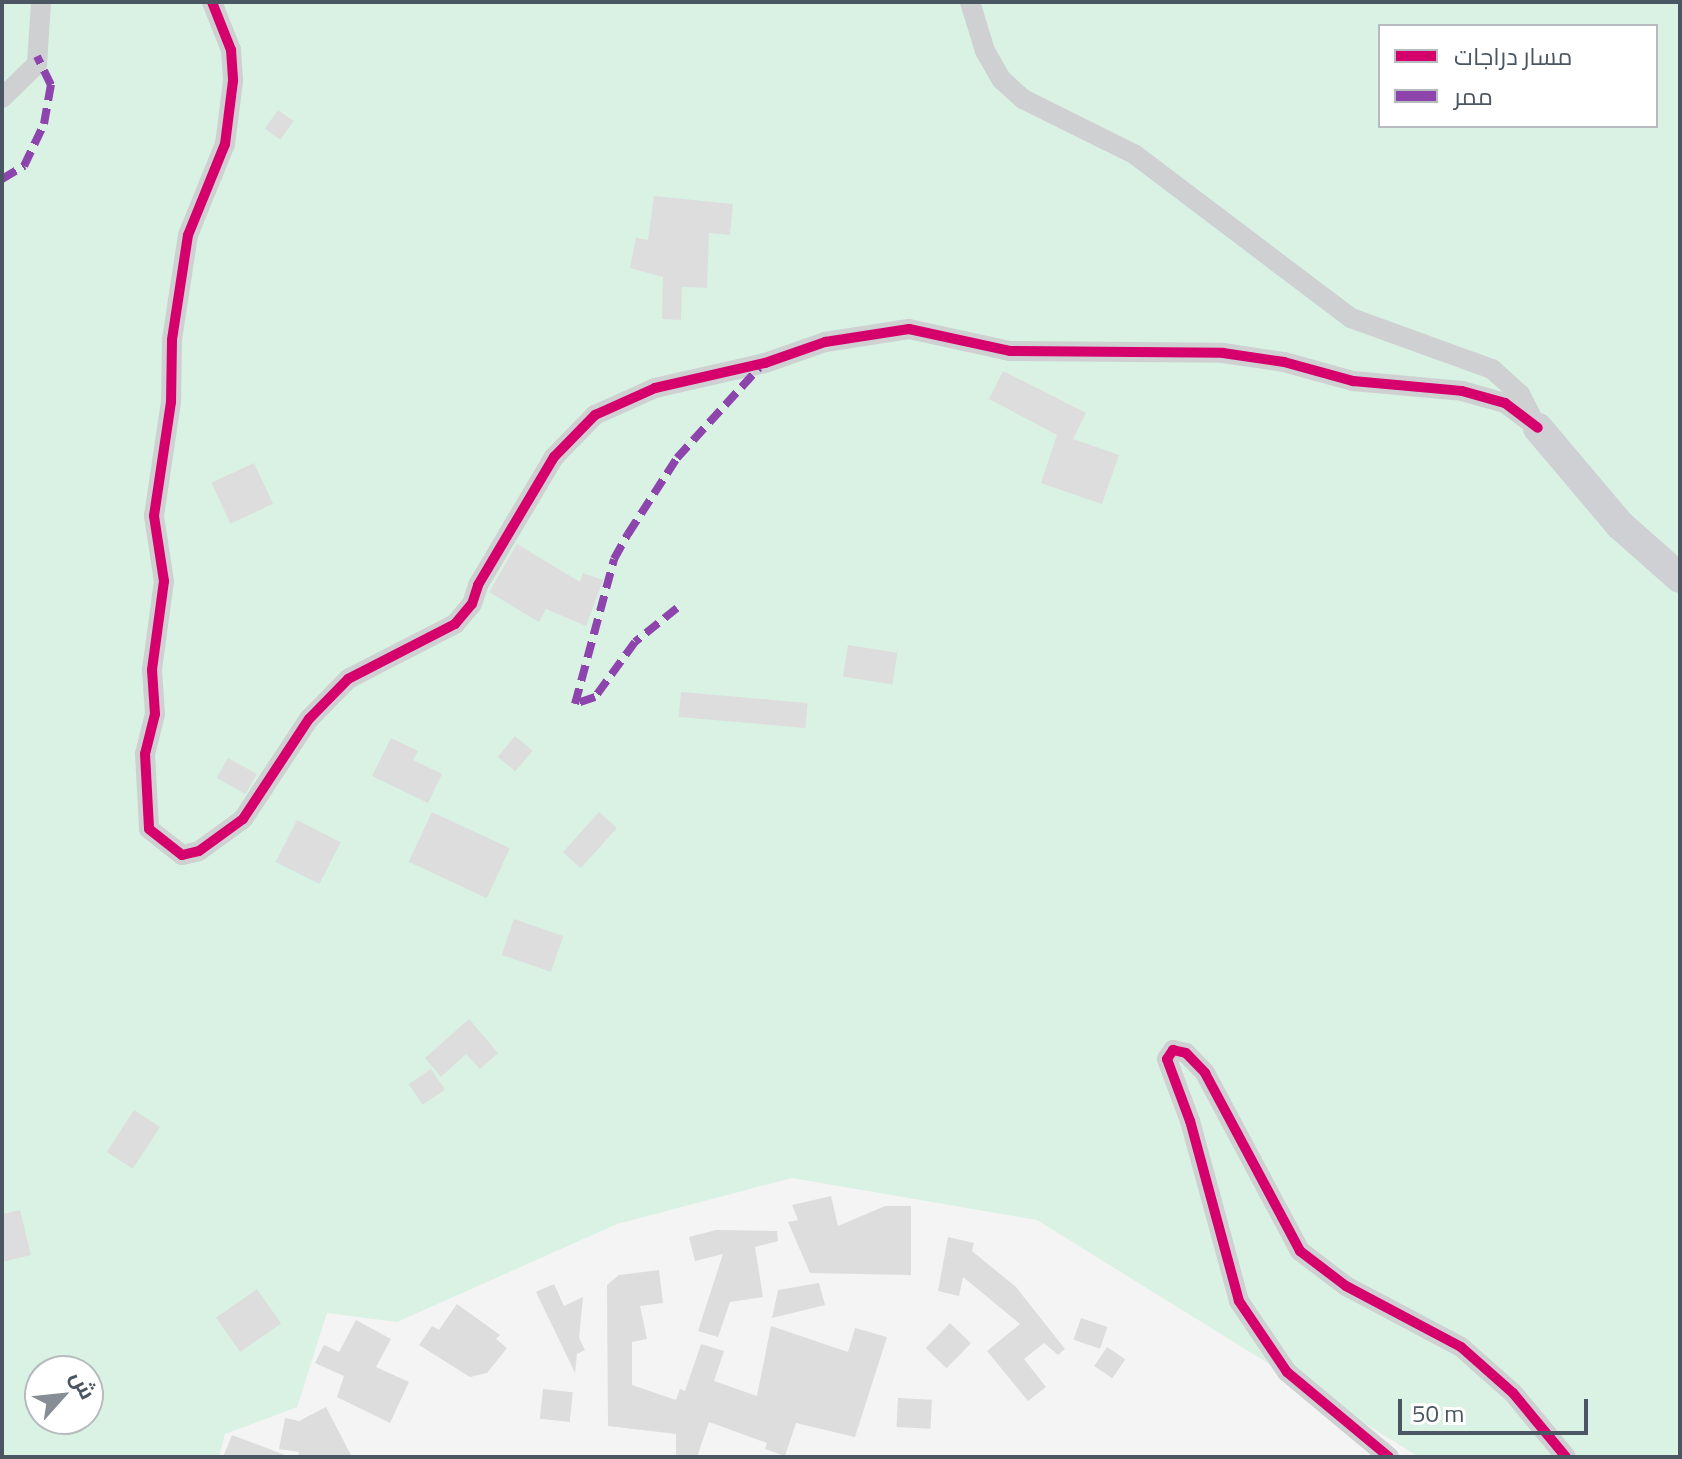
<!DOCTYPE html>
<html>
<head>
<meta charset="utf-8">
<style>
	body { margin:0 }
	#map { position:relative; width:1682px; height:1459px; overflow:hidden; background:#f4f4f4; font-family:"Titillium Web",Cairo,sans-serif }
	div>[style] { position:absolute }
	.green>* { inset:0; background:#d9f2e3 }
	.building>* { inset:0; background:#ddddde; transform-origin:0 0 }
	.street>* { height:20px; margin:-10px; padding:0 10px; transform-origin:10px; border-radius:10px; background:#ced0d2 }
	.secondary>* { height:30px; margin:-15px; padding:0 15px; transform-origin:15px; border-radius:15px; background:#ced0d4 }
	.quiet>* { height:8px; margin-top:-4px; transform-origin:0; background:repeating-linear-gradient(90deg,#8e44ad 0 16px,transparent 0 24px) }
	.cycleway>* { height:10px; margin:-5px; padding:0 5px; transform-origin:5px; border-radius:5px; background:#d6006c }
	span { translate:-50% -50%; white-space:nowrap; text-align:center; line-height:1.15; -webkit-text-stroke:6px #fff; paint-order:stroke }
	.frame { position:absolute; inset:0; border:4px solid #4a5661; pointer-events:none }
	.legend { position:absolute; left:1378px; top:24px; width:280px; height:104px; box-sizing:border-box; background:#fff; border:2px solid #b7bbc0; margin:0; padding:10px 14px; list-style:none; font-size:24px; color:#4a5661 }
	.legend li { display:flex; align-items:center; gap:16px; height:40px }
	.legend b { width:40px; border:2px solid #b7bbc0 }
	.north { position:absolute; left:24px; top:1355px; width:80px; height:80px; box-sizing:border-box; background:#fff; border:2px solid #b7bbc0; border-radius:50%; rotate:63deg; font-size:22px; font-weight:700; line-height:32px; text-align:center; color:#4a5661 }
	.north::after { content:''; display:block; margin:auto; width:28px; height:36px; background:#868d94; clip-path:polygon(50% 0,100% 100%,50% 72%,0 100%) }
	.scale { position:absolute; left:1398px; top:1399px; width:190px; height:36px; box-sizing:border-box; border:4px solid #4a5661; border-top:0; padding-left:10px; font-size:24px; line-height:28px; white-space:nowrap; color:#4a5661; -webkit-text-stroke:6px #fff; paint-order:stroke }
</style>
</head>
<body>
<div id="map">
	<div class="green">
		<i style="clip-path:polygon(evenodd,2px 2px,1680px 2px,1680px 1457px,1419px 1457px,1037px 1220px,792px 1178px,617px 1224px,397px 1322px,327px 1313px,297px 1407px,225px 1434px,219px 1457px,2px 1457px,2px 2px,1380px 26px,1656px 26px,1656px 126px,1380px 126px,1380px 26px,2px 2px,40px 1371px,88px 1371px,88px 1419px,40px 1419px,40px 1371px)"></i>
	</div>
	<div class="building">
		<i style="left:278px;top:110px;width:19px;height:23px;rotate:35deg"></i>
		<i style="clip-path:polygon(654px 196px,733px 204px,730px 235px,709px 233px,707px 288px,682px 287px,681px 320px,662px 319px,663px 277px,630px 268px,636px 238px,648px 240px)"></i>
		<i style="clip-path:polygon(1003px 371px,1086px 413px,1073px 439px,1119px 455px,1102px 504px,1041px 483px,1057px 435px,989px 399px)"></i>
		<i style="left:254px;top:463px;width:45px;height:47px;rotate:65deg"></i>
		<i style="clip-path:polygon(517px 544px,580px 582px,583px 573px,603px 580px,586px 626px,546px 609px,539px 622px,489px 592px)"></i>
		<i style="left:848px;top:645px;width:50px;height:32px;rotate:9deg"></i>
		<i style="left:681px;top:692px;width:127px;height:25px;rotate:5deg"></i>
		<i style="left:515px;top:736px;width:23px;height:27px;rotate:40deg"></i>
		<i style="clip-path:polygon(391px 738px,418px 751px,413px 760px,442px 774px,428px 803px,372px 776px)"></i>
		<i style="left:228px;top:758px;width:33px;height:23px;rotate:29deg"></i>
		<i style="left:432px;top:812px;width:86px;height:55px;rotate:25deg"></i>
		<i style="left:599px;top:812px;width:24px;height:54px;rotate:42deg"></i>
		<i style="left:297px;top:820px;width:49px;height:47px;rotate:27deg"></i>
		<i style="left:514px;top:919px;width:52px;height:38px;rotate:19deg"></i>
		<i style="clip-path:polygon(469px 1019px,498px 1053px,480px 1069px,466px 1054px,441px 1077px,425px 1058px)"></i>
		<i style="left:431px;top:1069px;width:25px;height:27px;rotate:56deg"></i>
		<i style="left:134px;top:1110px;width:31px;height:50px;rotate:33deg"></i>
		<i style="clip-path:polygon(831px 1196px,838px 1226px,885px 1206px,911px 1206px,911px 1275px,810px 1273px,788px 1222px,798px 1220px,792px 1205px)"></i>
		<i style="clip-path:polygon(20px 1210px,31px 1255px,2px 1262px,2px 1214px)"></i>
		<i style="clip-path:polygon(716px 1230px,777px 1231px,778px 1241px,755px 1247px,763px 1297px,730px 1302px,718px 1337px,698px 1331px,723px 1254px,695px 1261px,689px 1237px)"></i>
		<i style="clip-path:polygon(948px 1237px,974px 1243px,972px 1251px,1016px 1287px,1065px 1349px,1058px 1355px,1044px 1343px,1024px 1359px,1046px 1387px,1028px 1401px,987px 1351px,1020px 1324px,963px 1277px,959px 1296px,938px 1291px)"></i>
		<i style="clip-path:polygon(659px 1270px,663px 1303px,640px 1306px,647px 1339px,632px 1342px,632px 1385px,676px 1400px,680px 1389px,685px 1391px,701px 1344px,724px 1351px,714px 1381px,757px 1396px,771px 1326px,848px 1352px,855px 1328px,887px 1337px,855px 1437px,796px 1423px,785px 1456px,765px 1449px,767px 1443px,709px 1422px,697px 1457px,676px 1457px,676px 1434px,608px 1426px,607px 1285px,619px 1275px)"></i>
		<i style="clip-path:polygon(819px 1283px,825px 1305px,772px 1318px,778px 1290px)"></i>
		<i style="clip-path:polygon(554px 1284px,564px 1306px,583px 1297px,579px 1338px,585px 1350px,577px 1354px,575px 1373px,536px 1292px)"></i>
		<i style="left:257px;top:1289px;width:42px;height:50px;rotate:55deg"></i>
		<i style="clip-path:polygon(457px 1304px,500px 1335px,496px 1339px,507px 1348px,487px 1373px,470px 1377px,419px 1345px,432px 1326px,439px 1330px)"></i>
		<i style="left:1081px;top:1318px;width:28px;height:23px;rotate:19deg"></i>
		<i style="clip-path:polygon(356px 1320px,391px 1339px,376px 1367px,409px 1382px,390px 1423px,337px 1397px,344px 1376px,315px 1363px,324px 1345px,339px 1352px)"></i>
		<i style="left:950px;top:1323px;width:29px;height:35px;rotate:44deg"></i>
		<i style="left:1107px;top:1347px;width:22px;height:23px;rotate:34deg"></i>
		<i style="left:543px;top:1389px;width:30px;height:30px;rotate:6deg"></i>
		<i style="left:898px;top:1398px;width:34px;height:29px;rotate:3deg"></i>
		<i style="clip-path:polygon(326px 1407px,352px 1457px,298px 1457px,299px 1452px,279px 1449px,285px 1418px,299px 1421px)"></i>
		<i style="clip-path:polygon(232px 1435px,285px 1455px,285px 1457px,223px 1457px)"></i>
	</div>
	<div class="street">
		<i style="left:212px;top:2px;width:52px;rotate:68.4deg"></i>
		<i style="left:231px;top:50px;width:31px;rotate:86deg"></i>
		<i style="left:233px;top:81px;width:64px;rotate:97.2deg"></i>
		<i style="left:225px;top:144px;width:98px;rotate:112.1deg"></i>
		<i style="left:188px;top:235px;width:106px;rotate:98.7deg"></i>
		<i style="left:172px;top:340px;width:62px;rotate:90.9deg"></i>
		<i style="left:171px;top:402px;width:115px;rotate:98.5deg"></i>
		<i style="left:154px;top:516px;width:66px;rotate:81.3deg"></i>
		<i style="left:164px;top:581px;width:90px;rotate:97.7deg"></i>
		<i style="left:152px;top:670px;width:44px;rotate:86.1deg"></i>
		<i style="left:155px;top:714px;width:41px;rotate:104deg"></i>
		<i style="left:145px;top:754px;width:75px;rotate:86.9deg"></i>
		<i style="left:149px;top:829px;width:42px;rotate:38.2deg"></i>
		<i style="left:182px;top:855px;width:17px;rotate:-13deg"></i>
		<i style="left:199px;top:851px;width:54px;rotate:-36deg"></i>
		<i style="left:243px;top:819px;width:120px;rotate:-56.6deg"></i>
		<i style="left:309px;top:719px;width:56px;rotate:-45.7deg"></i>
		<i style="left:348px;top:679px;width:120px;rotate:-27.2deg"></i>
		<i style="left:455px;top:624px;width:26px;rotate:-50deg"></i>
		<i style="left:472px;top:604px;width:20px;rotate:-72deg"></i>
		<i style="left:478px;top:585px;width:149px;rotate:-59.3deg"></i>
		<i style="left:554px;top:457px;width:59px;rotate:-45.7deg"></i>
		<i style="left:595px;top:415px;width:66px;rotate:-24.2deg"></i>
		<i style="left:655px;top:388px;width:113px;rotate:-12.8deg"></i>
		<i style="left:765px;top:363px;width:64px;rotate:-19.3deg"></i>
		<i style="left:825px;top:342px;width:85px;rotate:-8.8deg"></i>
		<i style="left:909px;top:329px;width:103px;rotate:12.3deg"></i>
		<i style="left:1010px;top:351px;width:213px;rotate:0.5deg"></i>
		<i style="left:1223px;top:353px;width:62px;rotate:8.4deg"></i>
		<i style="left:1284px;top:362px;width:72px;rotate:15.4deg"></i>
		<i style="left:1353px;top:381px;width:109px;rotate:5.2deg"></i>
		<i style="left:1462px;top:391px;width:45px;rotate:15.6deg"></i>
		<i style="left:1505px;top:403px;width:41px;rotate:37.1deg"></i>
		<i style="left:970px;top:2px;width:51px;rotate:73deg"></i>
		<i style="left:985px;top:51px;width:34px;rotate:60deg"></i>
		<i style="left:1002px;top:80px;width:28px;rotate:42deg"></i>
		<i style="left:1023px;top:99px;width:124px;rotate:26.4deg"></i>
		<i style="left:1134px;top:154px;width:272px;rotate:37.1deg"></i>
		<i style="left:1351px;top:318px;width:150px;rotate:19.9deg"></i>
		<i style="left:1492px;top:369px;width:38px;rotate:42deg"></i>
		<i style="left:1520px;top:394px;width:30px;rotate:63deg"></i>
		<i style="left:2px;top:98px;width:49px;rotate:-44.2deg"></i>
		<i style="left:37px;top:64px;width:62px;rotate:-86.3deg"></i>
		<i style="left:1389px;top:1457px;width:133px;rotate:-140.2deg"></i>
		<i style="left:1287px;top:1372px;width:86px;rotate:-124.1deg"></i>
		<i style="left:1239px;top:1301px;width:187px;rotate:-105.2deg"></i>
		<i style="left:1190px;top:1121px;width:66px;rotate:-110.4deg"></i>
		<i style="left:1167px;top:1059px;width:11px;rotate:-56deg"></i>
		<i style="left:1173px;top:1050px;width:13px;rotate:13deg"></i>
		<i style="left:1186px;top:1053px;width:28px;rotate:46deg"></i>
		<i style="left:1205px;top:1073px;width:202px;rotate:61.9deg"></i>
		<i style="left:1300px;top:1251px;width:58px;rotate:37.3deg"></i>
		<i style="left:1346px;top:1286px;width:130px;rotate:27.9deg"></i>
		<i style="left:1461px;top:1347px;width:69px;rotate:41.5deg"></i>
		<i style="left:1513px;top:1393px;width:83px;rotate:50.4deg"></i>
	</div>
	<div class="secondary">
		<i style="left:1538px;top:428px;width:127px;rotate:49.8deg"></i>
		<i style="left:1620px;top:525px;width:80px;rotate:41.5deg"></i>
	</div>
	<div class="quiet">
		<i style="left:2px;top:179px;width:26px;rotate:-31deg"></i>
		<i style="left:24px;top:166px;width:47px;rotate:-64.5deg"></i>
		<i style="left:44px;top:124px;width:40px;rotate:-80deg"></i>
		<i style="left:51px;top:85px;width:32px;rotate:-116deg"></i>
		<i style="left:677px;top:608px;width:54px;rotate:141deg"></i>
		<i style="left:635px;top:642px;width:68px;rotate:126deg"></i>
		<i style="left:595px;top:697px;width:21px;rotate:161deg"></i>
		<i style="left:575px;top:704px;width:150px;rotate:-74.9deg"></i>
		<i style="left:614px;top:559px;width:29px;rotate:-61deg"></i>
		<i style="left:628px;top:534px;width:90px;rotate:-57.2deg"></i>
		<i style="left:677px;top:458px;width:122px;rotate:-47.7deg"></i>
	</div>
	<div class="cycleway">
		<i style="left:212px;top:2px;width:52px;rotate:68.4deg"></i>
		<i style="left:231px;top:50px;width:31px;rotate:86deg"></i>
		<i style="left:233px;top:81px;width:64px;rotate:97.2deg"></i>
		<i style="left:225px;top:144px;width:98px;rotate:112.1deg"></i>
		<i style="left:188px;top:235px;width:106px;rotate:98.7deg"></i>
		<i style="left:172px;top:340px;width:62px;rotate:90.9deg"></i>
		<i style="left:171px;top:402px;width:115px;rotate:98.5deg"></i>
		<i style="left:154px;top:516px;width:66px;rotate:81.3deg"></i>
		<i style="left:164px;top:581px;width:90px;rotate:97.7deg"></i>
		<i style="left:152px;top:670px;width:44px;rotate:86.1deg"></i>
		<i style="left:155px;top:714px;width:41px;rotate:104deg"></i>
		<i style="left:145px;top:754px;width:75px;rotate:86.9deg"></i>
		<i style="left:149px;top:829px;width:42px;rotate:38.2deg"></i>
		<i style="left:182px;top:855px;width:17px;rotate:-13deg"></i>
		<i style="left:199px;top:851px;width:54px;rotate:-36deg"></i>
		<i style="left:243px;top:819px;width:120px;rotate:-56.6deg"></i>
		<i style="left:309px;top:719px;width:56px;rotate:-45.7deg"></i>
		<i style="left:348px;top:679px;width:120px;rotate:-27.2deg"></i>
		<i style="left:455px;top:624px;width:26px;rotate:-50deg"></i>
		<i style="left:472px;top:604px;width:20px;rotate:-72deg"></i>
		<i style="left:478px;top:585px;width:149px;rotate:-59.3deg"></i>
		<i style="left:554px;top:457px;width:59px;rotate:-45.7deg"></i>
		<i style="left:595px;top:415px;width:66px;rotate:-24.2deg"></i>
		<i style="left:655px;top:388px;width:113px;rotate:-12.8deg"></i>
		<i style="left:765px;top:363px;width:64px;rotate:-19.3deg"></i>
		<i style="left:825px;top:342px;width:85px;rotate:-8.8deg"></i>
		<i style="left:909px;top:329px;width:103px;rotate:12.3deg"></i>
		<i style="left:1010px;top:351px;width:213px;rotate:0.5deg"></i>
		<i style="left:1223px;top:353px;width:62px;rotate:8.4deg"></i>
		<i style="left:1284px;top:362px;width:72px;rotate:15.4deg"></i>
		<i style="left:1353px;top:381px;width:109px;rotate:5.2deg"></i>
		<i style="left:1462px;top:391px;width:45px;rotate:15.6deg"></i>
		<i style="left:1505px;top:403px;width:41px;rotate:37.1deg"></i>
		<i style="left:1389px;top:1457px;width:133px;rotate:-140.2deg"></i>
		<i style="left:1287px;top:1372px;width:86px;rotate:-124.1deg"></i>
		<i style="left:1239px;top:1301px;width:187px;rotate:-105.2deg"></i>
		<i style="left:1190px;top:1121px;width:66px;rotate:-110.4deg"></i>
		<i style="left:1167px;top:1059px;width:11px;rotate:-56deg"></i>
		<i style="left:1173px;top:1050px;width:13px;rotate:13deg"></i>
		<i style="left:1186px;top:1053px;width:28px;rotate:46deg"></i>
		<i style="left:1205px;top:1073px;width:202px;rotate:61.9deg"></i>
		<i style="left:1300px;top:1251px;width:58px;rotate:37.3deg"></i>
		<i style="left:1346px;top:1286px;width:130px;rotate:27.9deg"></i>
		<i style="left:1461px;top:1347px;width:69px;rotate:41.5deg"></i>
		<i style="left:1513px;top:1393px;width:83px;rotate:50.4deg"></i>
	</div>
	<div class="frame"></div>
	<ul class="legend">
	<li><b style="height:10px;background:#d6006c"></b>مسار دراجات</li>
	<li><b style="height:10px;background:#8e44ad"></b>ممر</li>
	</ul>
	<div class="north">ش</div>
	<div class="scale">50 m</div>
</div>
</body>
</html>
